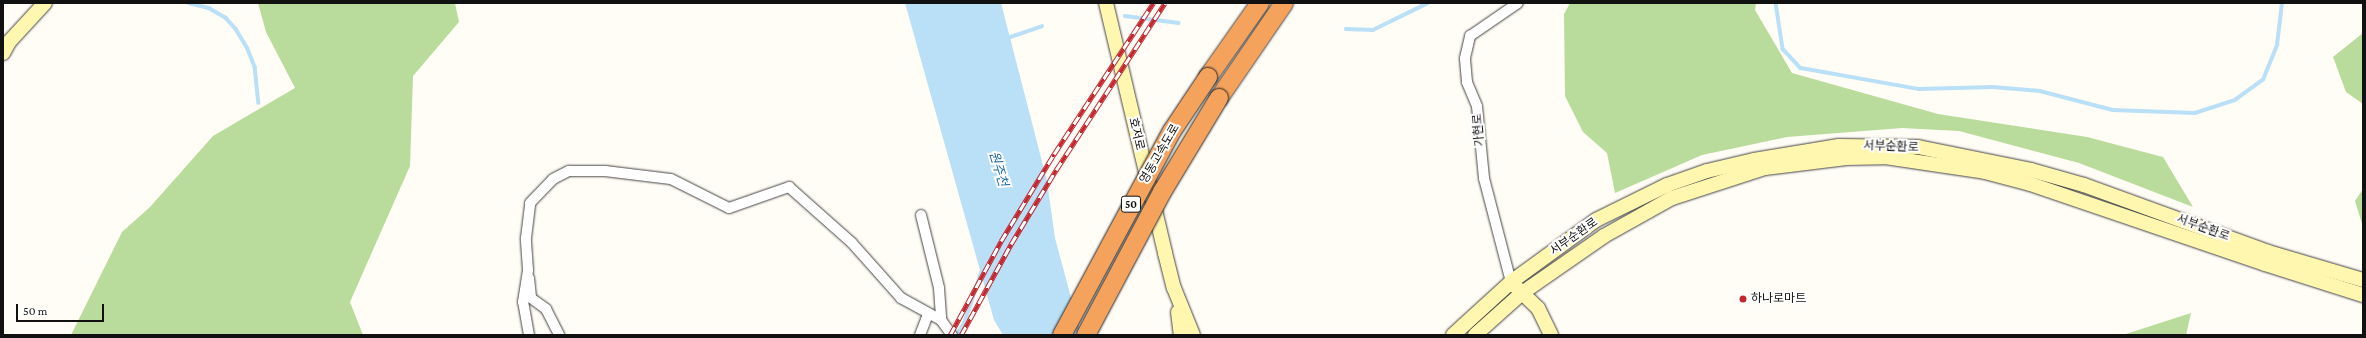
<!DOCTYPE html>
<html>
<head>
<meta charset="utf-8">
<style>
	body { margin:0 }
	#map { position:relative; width:2366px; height:338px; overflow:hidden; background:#fffdf5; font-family:"Crimson Pro","Noto Sans KR",serif }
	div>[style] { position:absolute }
	.forest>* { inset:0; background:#b9dc9c }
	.water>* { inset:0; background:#b9e0f7 }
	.stream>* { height:3.5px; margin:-1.75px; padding:0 1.75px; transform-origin:1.75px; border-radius:1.75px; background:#b9e0f7 }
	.roads { filter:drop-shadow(0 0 1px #444) drop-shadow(0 0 1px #444) }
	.street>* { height:10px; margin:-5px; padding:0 5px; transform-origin:5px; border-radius:5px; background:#fff }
	.secondary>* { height:14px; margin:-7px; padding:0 7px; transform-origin:7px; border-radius:7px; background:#fff6b0 }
	.highway>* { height:18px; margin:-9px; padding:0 9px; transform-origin:9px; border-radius:9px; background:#f5a25d }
	.rail>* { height:4.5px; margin-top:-2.25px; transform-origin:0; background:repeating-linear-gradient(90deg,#fff 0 9px,#c4262e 0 18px); box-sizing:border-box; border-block:1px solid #c4262e }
	.bridges { filter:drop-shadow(0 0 1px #222) drop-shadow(0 0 1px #222) }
	.highway-bridge>* { height:18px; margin:-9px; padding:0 9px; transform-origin:9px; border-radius:9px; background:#f5a25d }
	.dots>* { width:11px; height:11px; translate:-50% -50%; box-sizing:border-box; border:2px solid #fff; border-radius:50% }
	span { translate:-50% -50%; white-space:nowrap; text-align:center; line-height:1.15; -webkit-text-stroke:4px #fff; paint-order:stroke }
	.shield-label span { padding:1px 3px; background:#fff; border:1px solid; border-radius:3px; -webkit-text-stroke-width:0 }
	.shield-label { font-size:11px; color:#111; font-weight:700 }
	.street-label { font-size:12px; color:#111 }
	.poi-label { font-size:12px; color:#111 }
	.left { translate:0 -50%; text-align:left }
	.water-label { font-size:13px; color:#1768a6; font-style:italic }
	.frame { position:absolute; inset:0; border:4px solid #111; pointer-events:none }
	.scale { position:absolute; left:16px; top:304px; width:88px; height:18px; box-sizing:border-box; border:2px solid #111; border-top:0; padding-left:5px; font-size:12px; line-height:14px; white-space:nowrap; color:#111; -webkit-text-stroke:3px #fff; paint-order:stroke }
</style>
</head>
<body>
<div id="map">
	<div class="forest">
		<i style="clip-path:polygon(258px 3px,455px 3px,459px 22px,413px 76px,410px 166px,350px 302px,363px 335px,71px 335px,122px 232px,150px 207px,213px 136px,295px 88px,266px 32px)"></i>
		<i style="clip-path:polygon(1570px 3px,1756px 3px,1755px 10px,1792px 73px,1938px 114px,2087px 137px,2163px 157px,2193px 207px,2079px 163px,1959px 131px,1902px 128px,1787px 137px,1702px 155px,1615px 193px,1607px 153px,1583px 132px,1565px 96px,1564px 14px)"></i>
		<i style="clip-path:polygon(2363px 33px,2363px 104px,2346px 92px,2333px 57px)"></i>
		<i style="clip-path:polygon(2363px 189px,2363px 227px,2355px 201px)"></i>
		<i style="clip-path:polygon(2191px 313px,2186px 335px,2123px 335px)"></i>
	</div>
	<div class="water">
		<i style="clip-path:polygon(905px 3px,1001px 3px,1047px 181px,1055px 238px,1081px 335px,1003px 335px,994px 320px)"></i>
	</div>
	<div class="stream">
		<i style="left:189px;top:3px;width:21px;rotate:14deg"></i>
		<i style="left:209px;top:8px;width:20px;rotate:30deg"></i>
		<i style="left:226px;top:18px;width:15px;rotate:48deg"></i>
		<i style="left:236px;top:29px;width:21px;rotate:59deg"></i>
		<i style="left:247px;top:47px;width:22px;rotate:68deg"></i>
		<i style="left:255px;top:67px;width:36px;rotate:84deg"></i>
		<i style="left:1776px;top:3px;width:47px;rotate:81.3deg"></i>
		<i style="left:1783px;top:49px;width:26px;rotate:47deg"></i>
		<i style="left:1801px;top:68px;width:120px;rotate:10.1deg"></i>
		<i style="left:1919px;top:89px;width:74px;rotate:-1.5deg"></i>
		<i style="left:1993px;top:87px;width:47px;rotate:4.9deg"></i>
		<i style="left:2040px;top:91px;width:75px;rotate:14.6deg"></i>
		<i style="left:2113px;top:110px;width:82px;rotate:2.1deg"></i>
		<i style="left:2195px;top:113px;width:42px;rotate:-18deg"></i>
		<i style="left:2235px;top:100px;width:34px;rotate:-36deg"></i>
		<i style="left:2263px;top:80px;width:38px;rotate:-68deg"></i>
		<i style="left:2277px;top:45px;width:42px;rotate:-83.2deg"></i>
		<i style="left:1125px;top:16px;width:54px;rotate:7.4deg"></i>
		<i style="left:1346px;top:29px;width:27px;rotate:2deg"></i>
		<i style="left:1373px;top:30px;width:61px;rotate:-26.1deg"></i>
		<i style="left:1005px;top:39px;width:39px;rotate:-19deg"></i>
		<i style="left:957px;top:335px;width:16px;rotate:-60deg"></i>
		<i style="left:965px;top:321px;width:51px;rotate:-71.6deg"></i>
	</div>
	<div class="roads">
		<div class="street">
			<i style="left:921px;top:215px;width:75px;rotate:76.1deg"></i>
			<i style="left:939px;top:288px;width:32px;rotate:86deg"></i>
			<i style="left:529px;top:278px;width:20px;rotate:84deg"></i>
			<i style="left:531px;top:298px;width:19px;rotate:36deg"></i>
			<i style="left:546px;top:309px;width:29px;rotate:63deg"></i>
			<i style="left:1511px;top:282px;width:107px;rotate:-104.6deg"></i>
			<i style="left:1484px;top:178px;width:72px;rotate:-95.6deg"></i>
			<i style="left:1477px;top:106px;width:26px;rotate:-113deg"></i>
			<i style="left:1467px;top:82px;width:24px;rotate:-95deg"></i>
			<i style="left:1465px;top:58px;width:23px;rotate:-77deg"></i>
			<i style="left:1470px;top:36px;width:58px;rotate:-34.5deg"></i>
			<i style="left:529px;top:335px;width:34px;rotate:-100deg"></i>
			<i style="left:523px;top:302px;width:32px;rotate:-81deg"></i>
			<i style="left:528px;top:270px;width:32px;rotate:-94deg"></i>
			<i style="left:526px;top:238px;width:35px;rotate:-83deg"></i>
			<i style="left:530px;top:203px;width:33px;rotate:-46deg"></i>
			<i style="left:553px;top:179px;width:18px;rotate:-27deg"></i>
			<i style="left:569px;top:171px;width:36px"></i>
			<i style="left:605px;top:171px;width:66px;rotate:6.9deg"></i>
			<i style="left:671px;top:179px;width:65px;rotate:26.6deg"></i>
			<i style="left:729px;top:208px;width:64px;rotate:-19.3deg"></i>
			<i style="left:789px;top:187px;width:84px;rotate:41.6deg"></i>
			<i style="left:852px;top:243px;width:74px;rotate:48.3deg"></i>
			<i style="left:901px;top:298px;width:46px;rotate:28.8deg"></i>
			<i style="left:941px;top:320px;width:19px;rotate:54deg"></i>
			<i style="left:920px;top:335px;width:22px;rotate:-69deg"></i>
		</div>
		<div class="secondary">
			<i style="left:1106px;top:3px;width:257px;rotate:76.7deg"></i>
			<i style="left:1165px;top:253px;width:36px;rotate:76deg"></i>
			<i style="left:1174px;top:288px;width:51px;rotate:68deg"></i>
			<i style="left:3px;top:53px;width:13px;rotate:-61deg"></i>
			<i style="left:9px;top:42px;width:53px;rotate:-47.3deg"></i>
			<i style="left:1515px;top:286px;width:32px;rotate:44deg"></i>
			<i style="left:1538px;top:308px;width:30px;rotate:64deg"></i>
			<i style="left:1178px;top:312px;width:23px;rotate:83deg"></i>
			<i style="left:1453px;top:335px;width:79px;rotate:-42.4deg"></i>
			<i style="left:1511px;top:282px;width:105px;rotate:-36.1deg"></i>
			<i style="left:1596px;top:220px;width:79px;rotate:-26.2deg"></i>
			<i style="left:1667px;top:185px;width:42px;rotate:-19.3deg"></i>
			<i style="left:1707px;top:171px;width:48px;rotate:-13.2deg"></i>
			<i style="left:1754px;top:160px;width:86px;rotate:-9.4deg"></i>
			<i style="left:1839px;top:146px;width:79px;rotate:0.7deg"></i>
			<i style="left:1918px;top:147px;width:115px;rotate:11.5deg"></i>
			<i style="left:2031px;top:170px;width:55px;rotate:15.8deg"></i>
			<i style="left:2084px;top:185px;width:196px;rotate:20deg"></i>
			<i style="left:2268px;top:252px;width:99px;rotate:16.4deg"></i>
			<i style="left:1475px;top:335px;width:63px;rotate:-41.8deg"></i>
			<i style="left:1522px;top:293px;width:100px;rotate:-34.8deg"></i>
			<i style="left:1604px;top:236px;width:78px;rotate:-29.2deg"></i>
			<i style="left:1672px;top:198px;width:98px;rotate:-17.9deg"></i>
			<i style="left:1765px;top:168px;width:82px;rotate:-7deg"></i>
			<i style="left:1846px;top:158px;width:39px;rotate:-1deg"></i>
			<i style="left:1885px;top:157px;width:101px;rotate:8.5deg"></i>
			<i style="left:1985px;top:172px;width:47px;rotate:14.9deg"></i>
			<i style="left:2030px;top:184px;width:248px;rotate:18.8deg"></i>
			<i style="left:2265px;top:264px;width:103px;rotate:17.6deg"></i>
		</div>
		<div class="highway">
			<i style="left:1208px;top:77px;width:90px;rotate:-54.9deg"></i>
			<i style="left:1219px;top:98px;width:115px;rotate:-55.6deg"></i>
		</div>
	</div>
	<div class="rail">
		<i style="left:950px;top:335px;width:107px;rotate:-61.5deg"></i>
		<i style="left:1001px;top:241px;width:102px;rotate:-58.7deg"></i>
		<i style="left:1054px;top:154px;width:181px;rotate:-56.7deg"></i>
		<i style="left:961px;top:335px;width:104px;rotate:-61.2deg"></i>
		<i style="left:1011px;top:244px;width:87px;rotate:-58.7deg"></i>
		<i style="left:1056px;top:170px;width:199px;rotate:-56.9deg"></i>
	</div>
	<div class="bridges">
		<div class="highway-bridge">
			<i style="left:1062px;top:335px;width:232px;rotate:-61.7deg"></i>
			<i style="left:1172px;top:131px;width:65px;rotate:-56.3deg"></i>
			<i style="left:1086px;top:335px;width:162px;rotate:-62deg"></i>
			<i style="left:1162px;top:192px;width:110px;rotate:-58.8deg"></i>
		</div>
	</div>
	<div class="dots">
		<i style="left:1743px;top:299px;background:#c4262e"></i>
	</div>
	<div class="shield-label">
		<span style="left:1131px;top:204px">50</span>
	</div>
	<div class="street-label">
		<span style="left:1479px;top:130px;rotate:-95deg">가현로</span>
		<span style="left:1136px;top:134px;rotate:77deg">호저로</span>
		<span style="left:1891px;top:147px;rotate:2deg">서부순환로</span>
		<span style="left:1160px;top:154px;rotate:-60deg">영동고속도로</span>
		<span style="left:2203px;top:228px;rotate:20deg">서부순환로</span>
		<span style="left:1574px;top:237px;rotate:-35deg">서부순환로</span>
	</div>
	<div class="poi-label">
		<span class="left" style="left:1751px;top:299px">하나로마트</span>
	</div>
	<div class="water-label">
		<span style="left:998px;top:169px;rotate:73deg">원주천</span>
	</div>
	<div class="frame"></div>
	<div class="scale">50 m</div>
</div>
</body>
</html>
